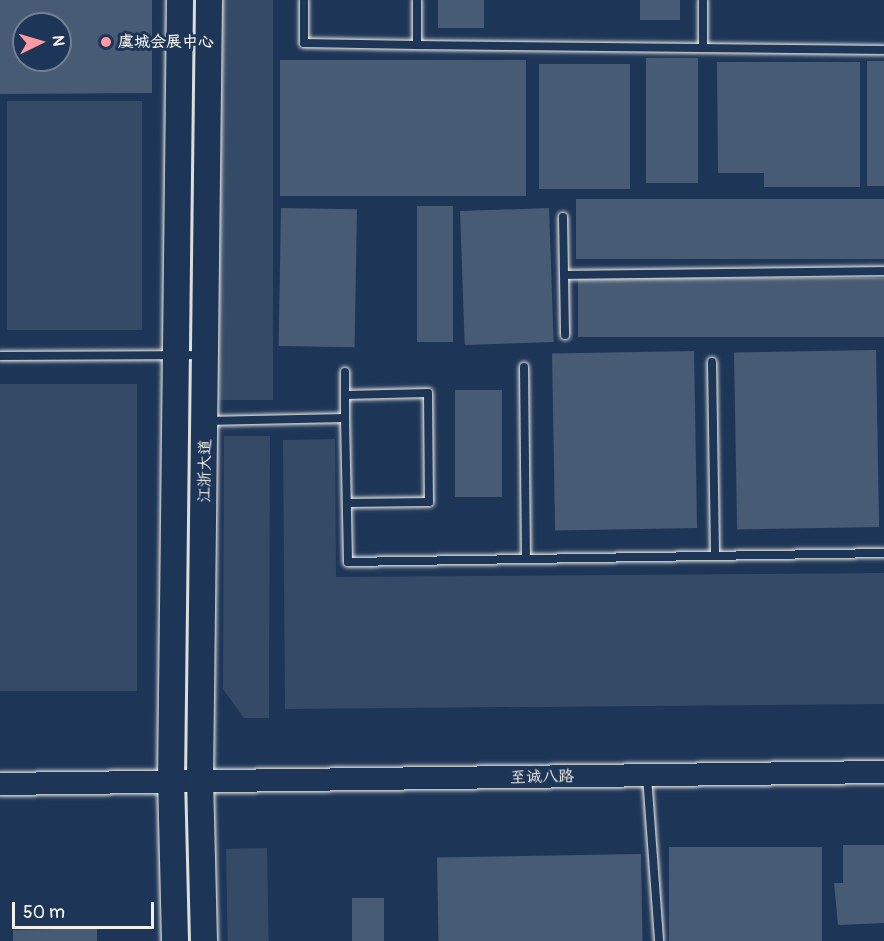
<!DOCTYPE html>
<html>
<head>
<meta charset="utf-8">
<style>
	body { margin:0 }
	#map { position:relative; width:884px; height:941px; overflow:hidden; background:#1d3557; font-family:Pangolin,"LXGW WenKai TC",sans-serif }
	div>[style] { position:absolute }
	.green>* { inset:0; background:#354a67; transform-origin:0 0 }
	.building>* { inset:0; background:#485b74; transform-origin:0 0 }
	.roads { filter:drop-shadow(0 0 2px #f4f1e8) drop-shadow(0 0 2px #f4f1e8) }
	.service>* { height:8px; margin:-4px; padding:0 4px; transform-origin:4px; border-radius:4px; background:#1d3557 }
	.secondary>* { height:22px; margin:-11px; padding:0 11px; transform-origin:11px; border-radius:11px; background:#1d3557 }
	.primary>* { height:26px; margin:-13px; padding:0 13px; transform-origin:13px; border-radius:13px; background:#1d3557 }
	.dots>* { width:16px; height:16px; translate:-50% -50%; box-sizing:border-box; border:3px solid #1d3557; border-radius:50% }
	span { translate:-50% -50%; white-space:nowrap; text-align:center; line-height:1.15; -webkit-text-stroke:6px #1d3557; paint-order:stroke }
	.poi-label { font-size:16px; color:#f4f1e8; font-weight:700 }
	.left { translate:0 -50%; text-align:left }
	.street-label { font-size:16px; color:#f4f1e8 }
	.north { position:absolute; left:12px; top:12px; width:60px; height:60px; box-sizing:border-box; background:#1d3557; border:2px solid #738091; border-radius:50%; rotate:85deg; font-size:16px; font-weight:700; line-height:24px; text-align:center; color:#f4f1e8 }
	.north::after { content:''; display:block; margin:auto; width:21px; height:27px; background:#ff9aa2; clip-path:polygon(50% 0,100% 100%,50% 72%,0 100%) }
	.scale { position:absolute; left:12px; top:902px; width:142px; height:27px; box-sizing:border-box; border:3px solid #f4f1e8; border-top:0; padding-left:8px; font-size:18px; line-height:21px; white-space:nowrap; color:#f4f1e8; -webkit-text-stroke:4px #1d3557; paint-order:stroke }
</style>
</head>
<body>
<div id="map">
	<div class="green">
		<i style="left:218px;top:0;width:55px;height:400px"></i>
		<i style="left:7px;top:101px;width:135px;height:229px"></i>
		<i style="left:0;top:384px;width:137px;height:307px"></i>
		<i style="clip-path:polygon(224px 436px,270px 436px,269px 718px,244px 718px,223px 689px)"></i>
		<i style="clip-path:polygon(335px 439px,336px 577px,884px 573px,884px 704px,285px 709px,283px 440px)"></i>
		<i style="left:267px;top:848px;width:93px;height:41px;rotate:89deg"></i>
	</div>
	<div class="building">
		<i style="clip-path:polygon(evenodd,0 0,152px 0,152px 93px,0 94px,0 0,24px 24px,60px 24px,60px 60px,24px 60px,24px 24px)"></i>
		<i style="left:438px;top:0;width:46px;height:28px"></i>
		<i style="left:640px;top:0;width:40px;height:20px"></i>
		<i style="left:646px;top:58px;width:52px;height:125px"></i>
		<i style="left:280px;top:60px;width:246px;height:136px"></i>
		<i style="left:867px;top:61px;width:17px;height:125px"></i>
		<i style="clip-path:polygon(717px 62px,860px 62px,860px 187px,764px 187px,764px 173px,718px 173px)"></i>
		<i style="left:539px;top:64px;width:91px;height:125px"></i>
		<i style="left:884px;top:199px;width:60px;height:308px;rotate:90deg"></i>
		<i style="left:417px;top:206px;width:36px;height:136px"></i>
		<i style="left:281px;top:208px;width:76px;height:138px;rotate:1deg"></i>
		<i style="left:549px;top:208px;width:134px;height:89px;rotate:88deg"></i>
		<i style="left:884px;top:278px;width:59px;height:306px;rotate:90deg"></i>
		<i style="left:876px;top:350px;width:177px;height:142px;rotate:89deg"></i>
		<i style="left:694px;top:351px;width:177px;height:142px;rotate:89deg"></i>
		<i style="left:455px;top:390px;width:47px;height:107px"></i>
		<i style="clip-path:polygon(843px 845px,884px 845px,884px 923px,838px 925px,834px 883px,843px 883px)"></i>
		<i style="left:669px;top:847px;width:153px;height:94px"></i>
		<i style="left:641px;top:854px;width:87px;height:204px;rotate:89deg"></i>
		<i style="left:352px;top:898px;width:32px;height:43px"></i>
		<i style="clip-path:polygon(97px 928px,97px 941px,13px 941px,13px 930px)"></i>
	</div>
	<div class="roads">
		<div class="service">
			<i style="left:304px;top:0;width:43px;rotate:90deg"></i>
			<i style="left:304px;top:43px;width:113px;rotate:1deg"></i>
			<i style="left:417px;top:45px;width:45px;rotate:-90deg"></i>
			<i style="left:417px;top:45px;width:467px;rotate:0.6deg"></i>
			<i style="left:703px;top:48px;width:48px;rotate:-90deg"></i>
			<i style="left:563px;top:217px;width:118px;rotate:89deg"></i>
			<i style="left:564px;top:275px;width:320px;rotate:-0.7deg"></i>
			<i style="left:0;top:356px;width:203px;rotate:-0.3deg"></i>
			<i style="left:712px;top:362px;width:194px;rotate:89.1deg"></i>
			<i style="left:524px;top:367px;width:192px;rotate:89.4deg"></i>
			<i style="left:345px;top:395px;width:83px;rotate:-1.4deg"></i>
			<i style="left:428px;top:393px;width:109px;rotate:89.5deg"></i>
			<i style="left:429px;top:502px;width:82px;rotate:179.3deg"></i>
			<i style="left:345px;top:418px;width:144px;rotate:88.8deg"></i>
			<i style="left:348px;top:562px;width:536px;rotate:-0.96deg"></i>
			<i style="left:206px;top:421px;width:139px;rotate:-1.2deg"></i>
			<i style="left:345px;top:418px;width:46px;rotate:-90deg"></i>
			<i style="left:647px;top:776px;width:165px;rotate:85.8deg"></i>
		</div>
		<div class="secondary">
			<i style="left:0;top:784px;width:884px;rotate:-0.78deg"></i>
		</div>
		<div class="primary">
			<i style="left:175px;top:941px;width:159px;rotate:-91.4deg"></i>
			<i style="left:171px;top:782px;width:782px;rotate:-89.34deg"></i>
			<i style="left:204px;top:941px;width:159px;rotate:-91.4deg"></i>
			<i style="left:200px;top:782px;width:782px;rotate:-89.34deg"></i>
		</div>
	</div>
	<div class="dots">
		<i style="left:106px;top:42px;background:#ff9aa2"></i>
	</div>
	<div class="poi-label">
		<span class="left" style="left:118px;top:42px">虞城会展中心</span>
	</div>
	<div class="street-label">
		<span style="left:205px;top:471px;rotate:-89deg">江浙大道</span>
		<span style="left:542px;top:777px;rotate:-1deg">至诚八路</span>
	</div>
	<div class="north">N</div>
	<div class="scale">50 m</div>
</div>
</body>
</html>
